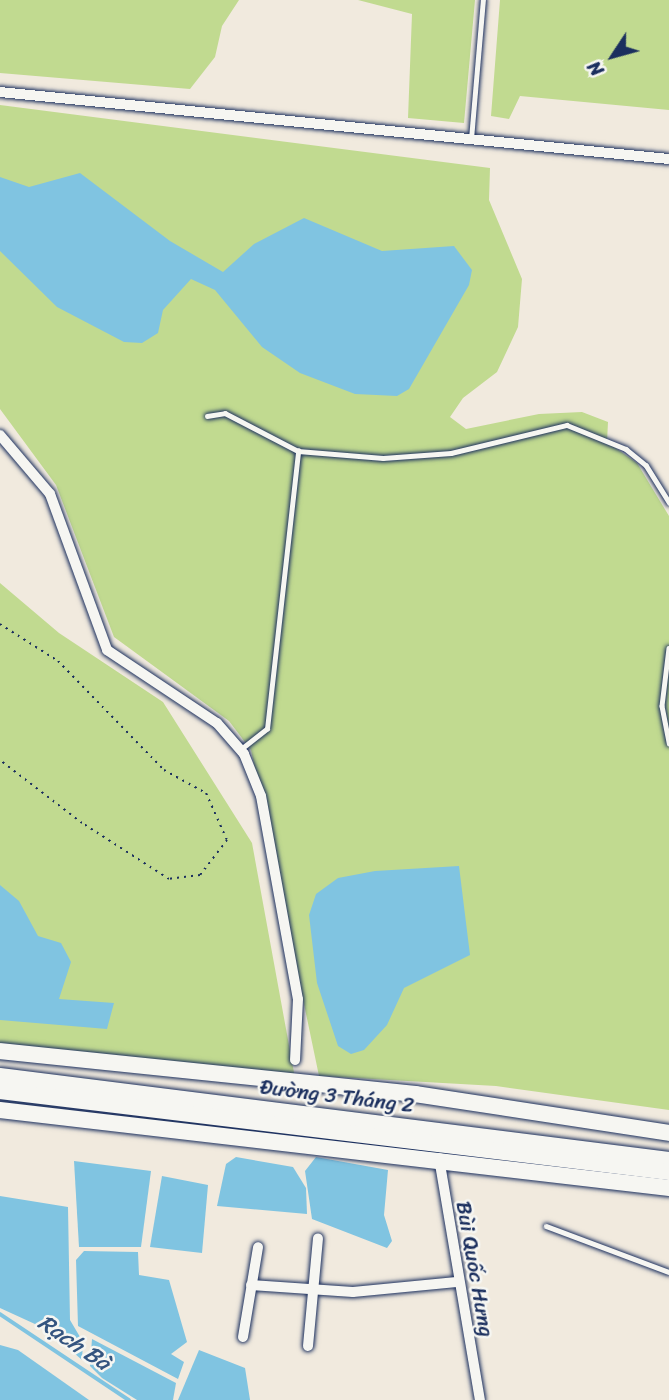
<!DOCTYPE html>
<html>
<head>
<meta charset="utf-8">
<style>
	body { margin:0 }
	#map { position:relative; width:669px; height:1400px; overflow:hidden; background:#f1eade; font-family:Sriracha,sans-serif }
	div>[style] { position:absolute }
	.green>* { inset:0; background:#c1da90 }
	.water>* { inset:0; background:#80c4e1 }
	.stream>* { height:3.5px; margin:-1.75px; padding:0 1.75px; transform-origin:1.75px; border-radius:1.75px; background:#80c4e1 }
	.path>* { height:2px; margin-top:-1px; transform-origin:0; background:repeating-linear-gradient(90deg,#1b2f5e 0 2px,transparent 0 7px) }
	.roads { filter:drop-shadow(0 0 2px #1b2f5e) drop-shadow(0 0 2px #1b2f5e) }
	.service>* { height:4.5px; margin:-2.25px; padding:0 2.25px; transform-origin:2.25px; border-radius:2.25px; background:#f6f6f2 }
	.minor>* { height:10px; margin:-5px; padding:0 5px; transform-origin:5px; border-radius:5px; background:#f6f6f2 }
	.primary>* { height:16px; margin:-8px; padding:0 8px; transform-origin:8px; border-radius:8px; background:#f6f6f2 }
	span { translate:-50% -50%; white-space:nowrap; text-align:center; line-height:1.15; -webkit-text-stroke:5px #f6f6f2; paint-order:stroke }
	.street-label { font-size:21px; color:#1b2f5e }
	.water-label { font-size:23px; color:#34547f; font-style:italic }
	.north { position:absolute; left:578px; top:21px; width:70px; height:70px; -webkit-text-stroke:5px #f6f6f2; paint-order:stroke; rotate:234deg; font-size:19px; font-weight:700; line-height:28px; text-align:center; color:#1b2f5e }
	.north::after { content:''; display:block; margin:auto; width:24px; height:32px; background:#1b2f5e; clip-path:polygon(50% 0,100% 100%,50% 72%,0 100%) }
</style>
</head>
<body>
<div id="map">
	<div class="green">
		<i style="clip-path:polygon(0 0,239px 0,222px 26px,215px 57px,190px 89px,0 73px)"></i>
		<i style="clip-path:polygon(358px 0,475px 0,464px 123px,408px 118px,412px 14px)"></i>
		<i style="clip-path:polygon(500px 0,669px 0,669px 110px,520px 96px,509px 119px,491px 116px)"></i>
		<i style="clip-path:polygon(0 105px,490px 168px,489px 200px,522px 279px,518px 327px,497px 372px,463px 398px,450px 417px,466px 429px,539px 414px,582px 412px,608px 422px,607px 442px,637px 463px,669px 516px,669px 1110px,496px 1086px,319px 1076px,251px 750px,229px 721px,114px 637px,56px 485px,0 409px)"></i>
		<i style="clip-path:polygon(0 583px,59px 633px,163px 702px,252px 843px,295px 1078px,0 1043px)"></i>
	</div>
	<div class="water">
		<i style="clip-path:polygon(80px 173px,170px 241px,223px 272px,254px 244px,304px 218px,382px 251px,454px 246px,472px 270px,469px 285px,409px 389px,397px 396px,355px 394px,300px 373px,262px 347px,215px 290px,191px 279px,163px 310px,158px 333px,142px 343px,124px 342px,57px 307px,0 251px,0 177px,29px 187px)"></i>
		<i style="clip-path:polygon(459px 866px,470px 955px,404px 988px,387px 1025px,364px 1050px,351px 1054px,338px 1046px,317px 983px,309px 915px,316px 894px,338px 878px,375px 871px)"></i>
		<i style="clip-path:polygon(0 885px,19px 901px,38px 936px,61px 943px,71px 962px,59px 999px,114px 1003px,107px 1029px,0 1020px)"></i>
		<i style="clip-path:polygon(236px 1157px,293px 1167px,306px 1188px,307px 1214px,217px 1206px,226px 1164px)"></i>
		<i style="clip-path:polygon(316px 1157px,388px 1170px,384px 1215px,392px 1241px,387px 1248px,312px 1219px,305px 1171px)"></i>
		<i style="clip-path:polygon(74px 1161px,151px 1171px,141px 1247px,79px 1247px)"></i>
		<i style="clip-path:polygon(162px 1176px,208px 1185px,202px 1253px,150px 1247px)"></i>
		<i style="clip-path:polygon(0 1196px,68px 1207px,70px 1320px,83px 1342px,82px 1360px,48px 1330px,0 1308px)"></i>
		<i style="clip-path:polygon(84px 1251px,138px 1252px,139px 1275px,169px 1280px,187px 1342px,171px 1354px,184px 1362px,178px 1379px,78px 1326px,76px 1260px)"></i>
		<i style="clip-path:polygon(92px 1339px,176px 1383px,173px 1400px,137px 1400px,102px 1378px,90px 1366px)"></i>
		<i style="clip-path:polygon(0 1345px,18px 1350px,89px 1400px,0 1400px)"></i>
		<i style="clip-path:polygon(199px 1350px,245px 1368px,250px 1400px,178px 1400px)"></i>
	</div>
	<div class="stream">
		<i style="left:0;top:1314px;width:155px;rotate:33.7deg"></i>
	</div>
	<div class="path">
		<i style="left:0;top:624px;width:69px;rotate:32.5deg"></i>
		<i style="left:58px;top:661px;width:152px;rotate:45.8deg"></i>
		<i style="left:164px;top:770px;width:48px;rotate:28.7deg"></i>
		<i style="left:206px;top:793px;width:51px;rotate:65.9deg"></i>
		<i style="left:227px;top:840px;width:44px;rotate:127.6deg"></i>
		<i style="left:200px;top:875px;width:31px;rotate:173deg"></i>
		<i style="left:169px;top:879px;width:103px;rotate:-147.2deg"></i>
		<i style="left:82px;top:823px;width:103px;rotate:-142.5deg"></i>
	</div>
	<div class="roads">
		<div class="service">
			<i style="left:471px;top:139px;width:140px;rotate:-85.1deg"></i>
			<i style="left:207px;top:416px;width:18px;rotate:-9deg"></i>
			<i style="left:225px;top:413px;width:82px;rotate:27.5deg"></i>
			<i style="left:298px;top:451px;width:85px;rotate:4.7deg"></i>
			<i style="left:383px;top:458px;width:68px;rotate:-4.2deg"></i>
			<i style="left:451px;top:453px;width:119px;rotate:-13.6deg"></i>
			<i style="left:567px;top:425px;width:64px;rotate:22.1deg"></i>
			<i style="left:626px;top:449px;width:26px;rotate:39deg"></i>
			<i style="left:646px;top:465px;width:44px;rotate:58.1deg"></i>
			<i style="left:669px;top:648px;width:58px;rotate:96.9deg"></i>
			<i style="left:662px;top:706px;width:38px;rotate:79deg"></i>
			<i style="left:241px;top:749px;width:33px;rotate:-38deg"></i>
			<i style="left:267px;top:729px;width:280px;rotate:-83.6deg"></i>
			<i style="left:546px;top:1226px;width:131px;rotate:20.5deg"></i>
		</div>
		<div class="minor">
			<i style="left:0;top:92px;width:672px;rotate:5.72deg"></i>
			<i style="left:0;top:435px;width:77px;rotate:49.7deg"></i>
			<i style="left:50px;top:494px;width:166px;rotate:69.9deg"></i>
			<i style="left:107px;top:650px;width:132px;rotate:33.6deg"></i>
			<i style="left:217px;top:723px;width:41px;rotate:48.9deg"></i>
			<i style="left:244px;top:754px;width:45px;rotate:68deg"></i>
			<i style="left:261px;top:796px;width:206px;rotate:79.7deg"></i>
			<i style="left:298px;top:999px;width:61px;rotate:92.8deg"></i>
			<i style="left:439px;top:1158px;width:245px;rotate:80.4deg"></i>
			<i style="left:251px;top:1285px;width:102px;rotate:3.9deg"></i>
			<i style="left:353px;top:1292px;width:104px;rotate:-5.5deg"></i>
			<i style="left:243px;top:1337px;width:91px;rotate:-80.5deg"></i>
			<i style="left:308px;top:1346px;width:108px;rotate:-84.7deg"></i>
		</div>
		<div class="primary">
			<i style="left:0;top:1051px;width:417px;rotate:5.9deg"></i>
			<i style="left:415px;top:1094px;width:257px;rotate:8.7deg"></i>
			<i style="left:0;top:1076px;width:674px;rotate:7.16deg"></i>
			<i style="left:0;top:1091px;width:674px;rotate:6.9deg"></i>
			<i style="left:0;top:1110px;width:674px;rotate:6.65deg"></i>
		</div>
	</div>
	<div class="street-label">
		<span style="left:337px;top:1096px;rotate:7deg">Đường 3 Tháng 2</span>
		<span style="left:475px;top:1269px;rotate:80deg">Bùi Quốc Hưng</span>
	</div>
	<div class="water-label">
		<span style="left:74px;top:1343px;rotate:34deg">Rạch Bà</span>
	</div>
	<div class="north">N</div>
</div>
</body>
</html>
